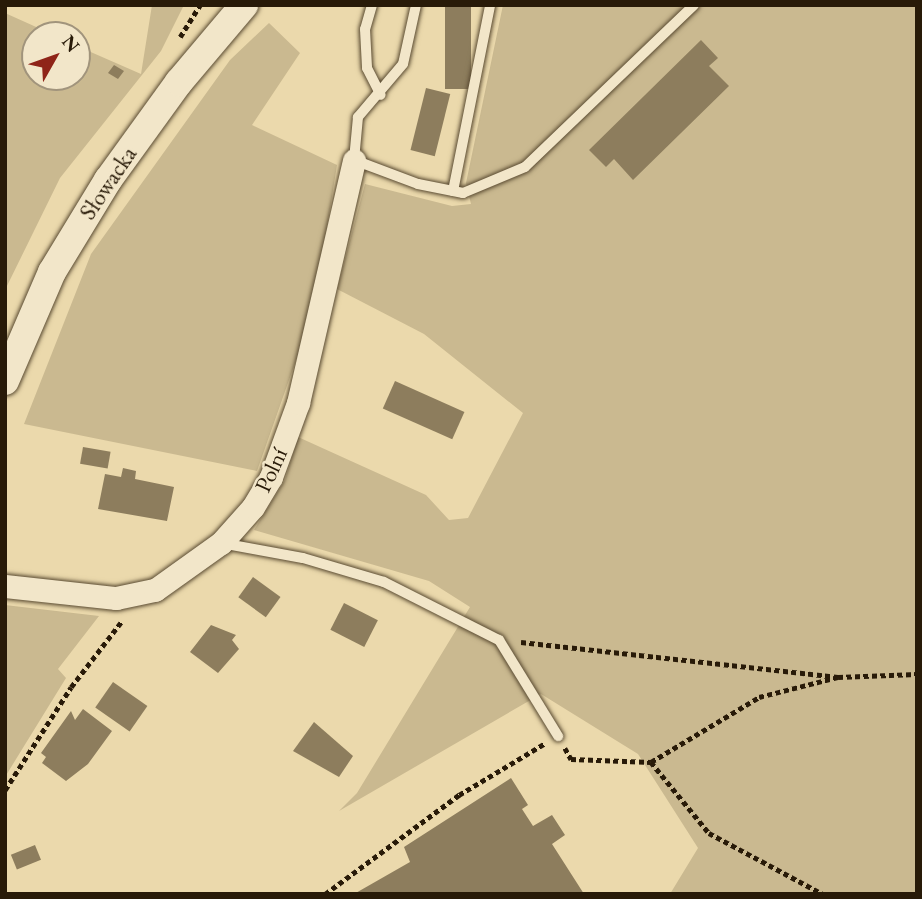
<!DOCTYPE html>
<html>
<head>
<meta charset="utf-8">
<style>
	body { margin:0 }
	#map { position:relative; width:922px; height:899px; overflow:hidden; background:#ebd9ac; font-family:"EB Garamond",serif }
	div>[style] { position:absolute }
	.green>* { inset:0; background:#cab990 }
	.building>* { inset:0; background:#8d7d5d; transform-origin:0 0 }
	.path>* { height:4.5px; margin-top:-2.25px; transform-origin:0; background:repeating-linear-gradient(90deg,#281a08 0 5px,transparent 0 8.5px) }
	.roads { filter:drop-shadow(0 0 2px #594a31) drop-shadow(0 0 2px #594a31) }
	.service>* { height:10px; margin:-5px; padding:0 5px; transform-origin:5px; border-radius:5px; background:#f2e6c9 }
	.minor>* { height:23px; margin:-11.5px; padding:0 11.5px; transform-origin:11.5px; border-radius:11.5px; background:#f2e6c9 }
	.tertiary>* { height:28px; margin:-14px; padding:0 14px; transform-origin:14px; border-radius:14px; background:#f2e6c9 }
	span { translate:-50% -50%; white-space:nowrap; text-align:center; line-height:1.15; -webkit-text-stroke:5px #f2e6c9; paint-order:stroke }
	.street-label { font-size:23px; color:#281a08 }
	.frame { position:absolute; inset:0; border:7px solid #281a08; pointer-events:none }
	.north { position:absolute; left:21px; top:21px; width:70px; height:70px; box-sizing:border-box; background:#f2e6c9; border:2px solid #a1947c; border-radius:50%; rotate:50deg; font-size:19px; font-weight:700; line-height:28px; text-align:center; color:#281a08 }
	.north::after { content:''; display:block; margin:auto; width:24px; height:32px; background:#8f2418; clip-path:polygon(50% 0,100% 100%,50% 72%,0 100%) }
</style>
</head>
<body>
<div id="map">
	<div class="green">
		<i style="clip-path:polygon(152px 5px,184px 5px,161px 51px,60px 178px,5px 290px,5px 13px,54px 35px,35px 35px,35px 77px,77px 77px,77px 46px,141px 74px)"></i>
		<i style="clip-path:polygon(503px 5px,917px 5px,917px 894px,670px 894px,698px 848px,638px 754px,541px 694px,339px 811px,357px 793px,470px 607px,429px 581px,254px 530px,285px 480px,298px 437px,426px 495px,449px 520px,468px 518px,523px 413px,424px 334px,337px 289px,365px 184px,452px 206px,471px 204px,466px 183px)"></i>
		<i style="clip-path:polygon(269px 23px,300px 53px,252px 125px,337px 165px,314px 309px,257px 471px,24px 424px,91px 254px,230px 60px)"></i>
		<i style="clip-path:polygon(5px 605px,99px 616px,58px 669px,66px 678px,5px 777px)"></i>
	</div>
	<div class="building">
		<i style="left:445px;top:5px;width:26px;height:84px"></i>
		<i style="clip-path:polygon(701px 40px,718px 58px,709px 66px,729px 86px,633px 180px,614px 159px,606px 167px,589px 150px)"></i>
		<i style="clip-path:polygon(114px 65px,124px 71px,118px 79px,108px 73px)"></i>
		<i style="left:426px;top:88px;width:25px;height:64px;rotate:14deg"></i>
		<i style="left:395px;top:381px;width:76px;height:30px;rotate:24deg"></i>
		<i style="left:83px;top:447px;width:28px;height:17px;rotate:10deg"></i>
		<i style="clip-path:polygon(123px 468px,136px 471px,135px 479px,174px 487px,167px 521px,98px 509px,105px 474px,121px 477px)"></i>
		<i style="left:253px;top:577px;width:34px;height:25px;rotate:36deg"></i>
		<i style="left:344px;top:603px;width:38px;height:30px;rotate:27deg"></i>
		<i style="clip-path:polygon(211px 625px,236px 635px,232px 640px,239px 649px,218px 673px,190px 652px)"></i>
		<i style="left:113px;top:682px;width:42px;height:31px;rotate:35deg"></i>
		<i style="clip-path:polygon(83px 709px,112px 731px,88px 764px,66px 781px,42px 763px,46px 757px,41px 753px,71px 711px,75px 720px)"></i>
		<i style="clip-path:polygon(314px 722px,353px 756px,339px 777px,293px 751px)"></i>
		<i style="clip-path:polygon(511px 778px,528px 805px,522px 809px,533px 826px,552px 815px,565px 835px,552px 844px,584px 894px,354px 894px,410px 862px,404px 847px)"></i>
		<i style="left:35px;top:845px;width:16px;height:26px;rotate:68deg"></i>
	</div>
	<div class="path">
		<i style="left:180px;top:37px;width:38px;rotate:-58deg"></i>
		<i style="left:521px;top:642px;width:319px;rotate:6.3deg"></i>
		<i style="left:838px;top:677px;width:79px;rotate:-2.2deg"></i>
		<i style="left:565px;top:748px;width:13px;rotate:61deg"></i>
		<i style="left:571px;top:759px;width:80px;rotate:2.1deg"></i>
		<i style="left:651px;top:762px;width:126px;rotate:-31deg"></i>
		<i style="left:759px;top:697px;width:81px;rotate:-14.2deg"></i>
		<i style="left:651px;top:762px;width:92px;rotate:50.8deg"></i>
		<i style="left:709px;top:833px;width:129px;rotate:28.2deg"></i>
		<i style="left:5px;top:790px;width:122px;rotate:-57.3deg"></i>
		<i style="left:71px;top:687px;width:82px;rotate:-52.4deg"></i>
		<i style="left:325px;top:894px;width:167px;rotate:-36.5deg"></i>
		<i style="left:459px;top:795px;width:99px;rotate:-31deg"></i>
	</div>
	<div class="roads">
		<div class="service">
			<i style="left:372px;top:5px;width:25px;rotate:106deg"></i>
			<i style="left:365px;top:29px;width:39px;rotate:87deg"></i>
			<i style="left:367px;top:68px;width:30px;rotate:63deg"></i>
			<i style="left:416px;top:5px;width:60px;rotate:102.4deg"></i>
			<i style="left:403px;top:64px;width:70px;rotate:130.3deg"></i>
			<i style="left:358px;top:117px;width:43px;rotate:95.3deg"></i>
			<i style="left:354px;top:160px;width:68px;rotate:20.6deg"></i>
			<i style="left:418px;top:184px;width:46px;rotate:11.3deg"></i>
			<i style="left:463px;top:193px;width:67px;rotate:-22.8deg"></i>
			<i style="left:525px;top:167px;width:234px;rotate:-43.8deg"></i>
			<i style="left:453px;top:191px;width:190px;rotate:-78.7deg"></i>
			<i style="left:221px;top:543px;width:83px;rotate:10.4deg"></i>
			<i style="left:303px;top:558px;width:84px;rotate:16.5deg"></i>
			<i style="left:384px;top:582px;width:129px;rotate:26.8deg"></i>
			<i style="left:499px;top:640px;width:113px;rotate:58.4deg"></i>
		</div>
		<div class="minor">
			<i style="left:5px;top:586px;width:112px;rotate:6.2deg"></i>
			<i style="left:116px;top:598px;width:40px;rotate:-12deg"></i>
			<i style="left:155px;top:590px;width:81px;rotate:-35.5deg"></i>
			<i style="left:221px;top:543px;width:48px;rotate:-48.4deg"></i>
			<i style="left:253px;top:507px;width:35px;rotate:-59deg"></i>
			<i style="left:271px;top:477px;width:79px;rotate:-70deg"></i>
			<i style="left:298px;top:403px;width:249px;rotate:-77deg"></i>
		</div>
		<div class="tertiary">
			<i style="left:5px;top:381px;width:119px;rotate:-66.7deg"></i>
			<i style="left:52px;top:272px;width:108px;rotate:-58.7deg"></i>
			<i style="left:108px;top:180px;width:121px;rotate:-54.1deg"></i>
			<i style="left:179px;top:82px;width:101px;rotate:-49.8deg"></i>
		</div>
	</div>
	<div class="street-label">
		<span style="left:108px;top:183px;rotate:-56deg">Słowacka</span>
		<span style="left:271px;top:470px;rotate:-65deg">Polní</span>
	</div>
	<div class="frame"></div>
	<div class="north">N</div>
</div>
</body>
</html>
